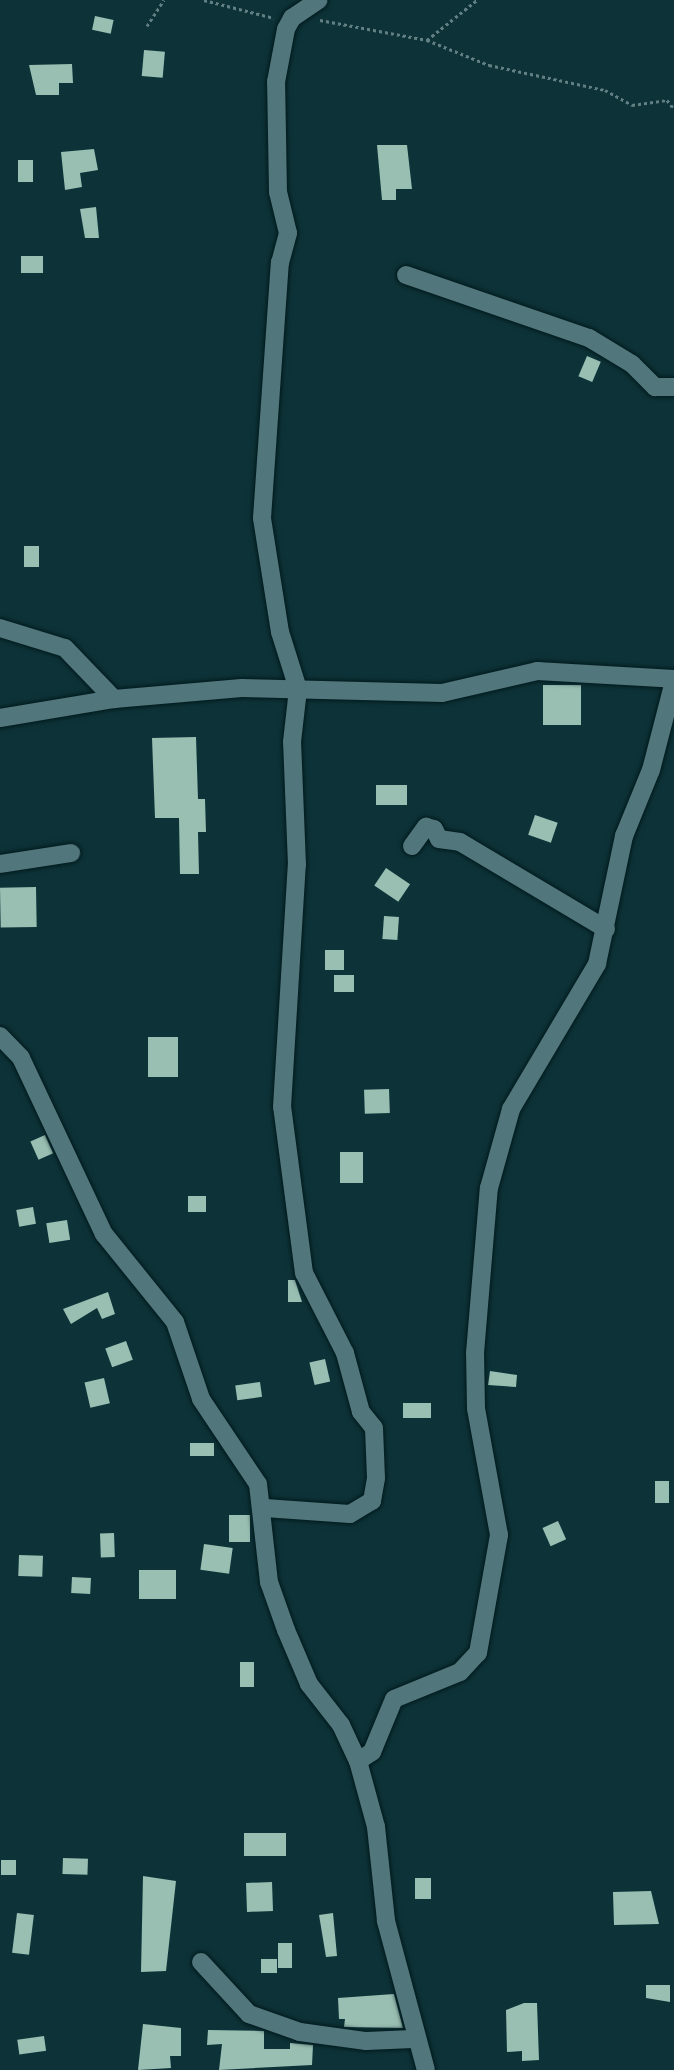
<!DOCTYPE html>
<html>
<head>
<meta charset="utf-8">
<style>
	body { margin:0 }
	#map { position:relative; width:674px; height:2070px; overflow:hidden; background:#0d3338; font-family:Raleway,sans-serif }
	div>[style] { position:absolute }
	.building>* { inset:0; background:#99beb2; transform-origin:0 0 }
	.path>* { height:3px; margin-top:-1.5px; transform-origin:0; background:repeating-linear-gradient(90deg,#628084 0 3px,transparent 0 6px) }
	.roads { filter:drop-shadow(0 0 2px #001a1d) drop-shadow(0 0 2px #001a1d) }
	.minor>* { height:18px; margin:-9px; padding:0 9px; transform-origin:9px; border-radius:9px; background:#51767c }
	span { translate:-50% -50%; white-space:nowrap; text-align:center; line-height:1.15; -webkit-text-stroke:6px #0d3338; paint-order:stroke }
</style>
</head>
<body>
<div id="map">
	<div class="building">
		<i style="left:95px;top:16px;width:19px;height:14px;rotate:12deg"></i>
		<i style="left:144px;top:50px;width:21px;height:26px;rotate:5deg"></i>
		<i style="clip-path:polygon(72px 64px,73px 83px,59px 83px,59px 95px,36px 95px,29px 65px)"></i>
		<i style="clip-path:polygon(377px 145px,407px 145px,412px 189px,396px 189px,396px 200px,382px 200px)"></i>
		<i style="clip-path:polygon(94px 149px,98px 170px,80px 173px,82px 187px,65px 190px,61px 152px)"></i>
		<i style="left:18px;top:160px;width:15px;height:22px"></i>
		<i style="clip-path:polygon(96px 207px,99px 238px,85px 238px,80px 209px)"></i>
		<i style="left:21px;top:256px;width:22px;height:17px"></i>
		<i style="left:587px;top:356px;width:15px;height:22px;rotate:23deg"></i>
		<i style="left:24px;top:546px;width:15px;height:21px"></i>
		<i style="left:543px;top:685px;width:38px;height:40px"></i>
		<i style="clip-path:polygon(196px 737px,198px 799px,205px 799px,206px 832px,198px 832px,199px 874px,180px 874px,179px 818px,155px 818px,152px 738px)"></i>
		<i style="left:407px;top:785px;width:20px;height:31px;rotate:90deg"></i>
		<i style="left:535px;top:815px;width:24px;height:21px;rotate:19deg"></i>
		<i style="left:386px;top:868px;width:29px;height:21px;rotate:34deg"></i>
		<i style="left:36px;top:887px;width:40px;height:36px;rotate:89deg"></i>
		<i style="left:384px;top:916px;width:15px;height:23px;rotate:4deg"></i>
		<i style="left:325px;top:950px;width:19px;height:20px"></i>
		<i style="left:354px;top:975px;width:17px;height:20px;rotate:90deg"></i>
		<i style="left:148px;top:1037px;width:30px;height:40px"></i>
		<i style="left:389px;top:1089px;width:24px;height:25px;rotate:88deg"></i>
		<i style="left:45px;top:1135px;width:20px;height:16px;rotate:66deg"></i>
		<i style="left:340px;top:1152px;width:23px;height:31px"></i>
		<i style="left:188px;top:1196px;width:18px;height:16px"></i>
		<i style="left:33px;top:1207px;width:17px;height:17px;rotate:80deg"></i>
		<i style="left:67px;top:1220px;width:20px;height:21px;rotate:81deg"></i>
		<i style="clip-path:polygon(288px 1280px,295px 1280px,302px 1302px,288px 1302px)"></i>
		<i style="clip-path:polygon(108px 1292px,115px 1314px,102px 1319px,97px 1308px,71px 1324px,63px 1309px)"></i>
		<i style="left:126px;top:1341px;width:20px;height:22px;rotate:70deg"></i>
		<i style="left:325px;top:1359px;width:23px;height:16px;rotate:77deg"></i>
		<i style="clip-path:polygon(490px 1371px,517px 1375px,516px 1387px,488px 1385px)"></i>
		<i style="left:104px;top:1378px;width:26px;height:20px;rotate:77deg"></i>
		<i style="left:260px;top:1382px;width:15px;height:25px;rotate:82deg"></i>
		<i style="left:403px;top:1403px;width:28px;height:15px"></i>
		<i style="left:190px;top:1443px;width:24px;height:13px"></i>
		<i style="left:655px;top:1481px;width:14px;height:22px"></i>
		<i style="left:229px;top:1515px;width:21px;height:27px"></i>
		<i style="left:558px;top:1521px;width:20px;height:17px;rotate:66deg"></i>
		<i style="left:114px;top:1533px;width:24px;height:14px;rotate:88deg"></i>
		<i style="left:204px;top:1544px;width:29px;height:26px;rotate:8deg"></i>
		<i style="left:19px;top:1555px;width:24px;height:21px;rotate:2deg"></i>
		<i style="left:139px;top:1570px;width:37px;height:29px"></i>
		<i style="left:72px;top:1577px;width:19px;height:16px;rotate:3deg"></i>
		<i style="left:240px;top:1662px;width:14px;height:25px"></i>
		<i style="left:244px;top:1833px;width:42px;height:23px"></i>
		<i style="left:63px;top:1858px;width:25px;height:16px;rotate:2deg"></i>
		<i style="left:1px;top:1860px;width:15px;height:15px"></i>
		<i style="clip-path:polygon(143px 1876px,176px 1881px,166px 1971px,141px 1972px)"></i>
		<i style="left:415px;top:1878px;width:16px;height:21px"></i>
		<i style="left:272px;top:1882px;width:29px;height:26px;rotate:88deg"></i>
		<i style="clip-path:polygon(651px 1891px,659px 1924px,614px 1925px,613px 1892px)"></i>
		<i style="left:17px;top:1913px;width:17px;height:40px;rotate:7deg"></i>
		<i style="clip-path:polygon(333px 1913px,337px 1956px,326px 1957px,319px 1915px)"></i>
		<i style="left:278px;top:1943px;width:14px;height:25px"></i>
		<i style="left:277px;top:1959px;width:14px;height:16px;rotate:90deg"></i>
		<i style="clip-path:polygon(646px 1985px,670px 1985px,670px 2002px,646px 1998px)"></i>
		<i style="clip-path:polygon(394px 1994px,403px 2028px,344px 2027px,345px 2019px,339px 2019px,338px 1998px)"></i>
		<i style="clip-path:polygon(524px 2003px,537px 2003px,539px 2060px,522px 2061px,522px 2051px,507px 2052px,506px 2010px)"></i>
		<i style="clip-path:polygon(143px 2024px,181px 2028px,181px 2056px,170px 2056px,171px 2068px,138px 2070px)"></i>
		<i style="clip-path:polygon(208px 2030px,264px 2031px,264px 2049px,290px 2049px,290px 2043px,313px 2045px,312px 2065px,219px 2070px,222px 2044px,207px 2045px)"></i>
		<i style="left:44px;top:2036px;width:15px;height:27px;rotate:82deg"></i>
	</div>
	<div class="path">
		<i style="left:204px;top:0;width:72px;rotate:14.4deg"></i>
		<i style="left:320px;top:20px;width:109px;rotate:10.6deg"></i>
		<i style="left:427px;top:40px;width:67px;rotate:22deg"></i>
		<i style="left:489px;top:65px;width:119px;rotate:12.2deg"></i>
		<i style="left:605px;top:90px;width:31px;rotate:29deg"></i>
		<i style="left:632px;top:105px;width:35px;rotate:-8deg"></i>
		<i style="left:667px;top:100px;width:11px;rotate:52deg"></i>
		<i style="left:147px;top:26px;width:31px;rotate:-57deg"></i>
		<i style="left:427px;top:40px;width:64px;rotate:-38.7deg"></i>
	</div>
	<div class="roads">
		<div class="minor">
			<i style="left:406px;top:275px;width:194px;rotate:19deg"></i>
			<i style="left:589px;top:338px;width:50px;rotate:31.2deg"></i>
			<i style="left:632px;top:364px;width:33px;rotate:45deg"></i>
			<i style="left:655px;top:387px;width:19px"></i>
			<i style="left:0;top:628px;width:68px;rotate:17.1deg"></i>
			<i style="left:65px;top:648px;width:71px;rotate:46.1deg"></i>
			<i style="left:0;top:718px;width:116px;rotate:-9.5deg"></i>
			<i style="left:114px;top:699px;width:128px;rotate:-4.9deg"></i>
			<i style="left:242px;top:688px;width:200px;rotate:1.4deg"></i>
			<i style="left:442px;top:693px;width:98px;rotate:-13deg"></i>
			<i style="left:537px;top:671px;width:137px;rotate:3.3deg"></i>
			<i style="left:412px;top:846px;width:24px;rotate:-54deg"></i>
			<i style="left:426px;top:827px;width:8px;rotate:14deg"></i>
			<i style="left:434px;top:829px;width:11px;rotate:63deg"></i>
			<i style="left:439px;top:839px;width:21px;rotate:8deg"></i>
			<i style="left:460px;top:842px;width:170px;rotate:30.8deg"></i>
			<i style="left:0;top:864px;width:72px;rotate:-8.8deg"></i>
			<i style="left:0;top:1036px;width:30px;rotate:46deg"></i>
			<i style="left:21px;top:1058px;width:195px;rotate:64.8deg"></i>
			<i style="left:104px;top:1234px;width:113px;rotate:51.1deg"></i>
			<i style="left:175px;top:1322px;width:81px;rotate:71.3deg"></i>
			<i style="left:201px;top:1399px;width:102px;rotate:56.2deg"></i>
			<i style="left:258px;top:1484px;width:99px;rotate:83.6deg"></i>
			<i style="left:269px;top:1582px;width:51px;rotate:70.5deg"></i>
			<i style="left:286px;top:1630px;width:59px;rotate:66.9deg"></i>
			<i style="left:309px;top:1684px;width:52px;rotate:52deg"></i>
			<i style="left:341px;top:1725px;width:40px;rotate:65deg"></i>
			<i style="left:358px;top:1761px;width:68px;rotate:74.7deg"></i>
			<i style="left:376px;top:1827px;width:95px;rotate:83.9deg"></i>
			<i style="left:386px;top:1921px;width:154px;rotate:75deg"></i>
			<i style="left:265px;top:1508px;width:85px;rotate:4deg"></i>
			<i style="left:350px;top:1514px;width:26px;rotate:-31deg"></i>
			<i style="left:372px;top:1501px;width:23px;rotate:-80deg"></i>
			<i style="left:376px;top:1478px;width:50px;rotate:-92.3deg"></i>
			<i style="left:374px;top:1428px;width:21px;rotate:-129deg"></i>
			<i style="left:361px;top:1412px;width:61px;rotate:-105.2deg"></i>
			<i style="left:345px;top:1353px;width:90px;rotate:-117.1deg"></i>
			<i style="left:304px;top:1273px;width:167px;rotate:-97.5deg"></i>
			<i style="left:282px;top:1107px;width:242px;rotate:-86.5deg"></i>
			<i style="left:297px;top:865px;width:123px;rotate:-92.3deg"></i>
			<i style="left:292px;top:742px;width:53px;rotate:-83.5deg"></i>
			<i style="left:298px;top:689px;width:60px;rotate:-107.5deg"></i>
			<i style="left:280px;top:632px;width:115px;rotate:-99deg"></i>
			<i style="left:262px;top:518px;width:256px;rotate:-86deg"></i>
			<i style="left:280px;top:263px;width:31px;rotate:-75deg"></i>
			<i style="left:288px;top:233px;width:42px;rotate:-103.7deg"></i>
			<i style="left:278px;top:192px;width:110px;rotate:-91deg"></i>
			<i style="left:276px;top:82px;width:54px;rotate:-79.3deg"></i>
			<i style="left:286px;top:29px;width:13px;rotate:-61deg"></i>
			<i style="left:292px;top:18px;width:32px;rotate:-34deg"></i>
			<i style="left:358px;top:1761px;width:17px;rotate:-33deg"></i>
			<i style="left:372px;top:1752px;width:57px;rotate:-67.5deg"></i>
			<i style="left:394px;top:1699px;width:71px;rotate:-22.2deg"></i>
			<i style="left:460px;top:1672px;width:26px;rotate:-47deg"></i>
			<i style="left:478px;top:1653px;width:120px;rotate:-79.9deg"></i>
			<i style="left:499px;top:1535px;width:129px;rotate:-100.3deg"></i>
			<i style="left:476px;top:1408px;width:55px;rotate:-91deg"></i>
			<i style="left:475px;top:1353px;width:166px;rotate:-85.2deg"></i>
			<i style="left:489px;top:1188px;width:82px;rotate:-74.4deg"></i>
			<i style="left:511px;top:1109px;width:169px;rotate:-59.3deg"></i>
			<i style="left:597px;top:964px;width:131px;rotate:-78.1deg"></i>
			<i style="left:624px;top:836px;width:71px;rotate:-67.8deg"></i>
			<i style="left:651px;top:770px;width:92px;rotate:-75.5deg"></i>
			<i style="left:201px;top:1962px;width:71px;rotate:47.3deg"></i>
			<i style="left:249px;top:2014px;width:54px;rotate:19.4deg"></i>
			<i style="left:300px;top:2032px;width:67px;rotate:7.8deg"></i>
			<i style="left:366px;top:2041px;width:47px;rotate:-2.4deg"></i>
		</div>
	</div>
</div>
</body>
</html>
